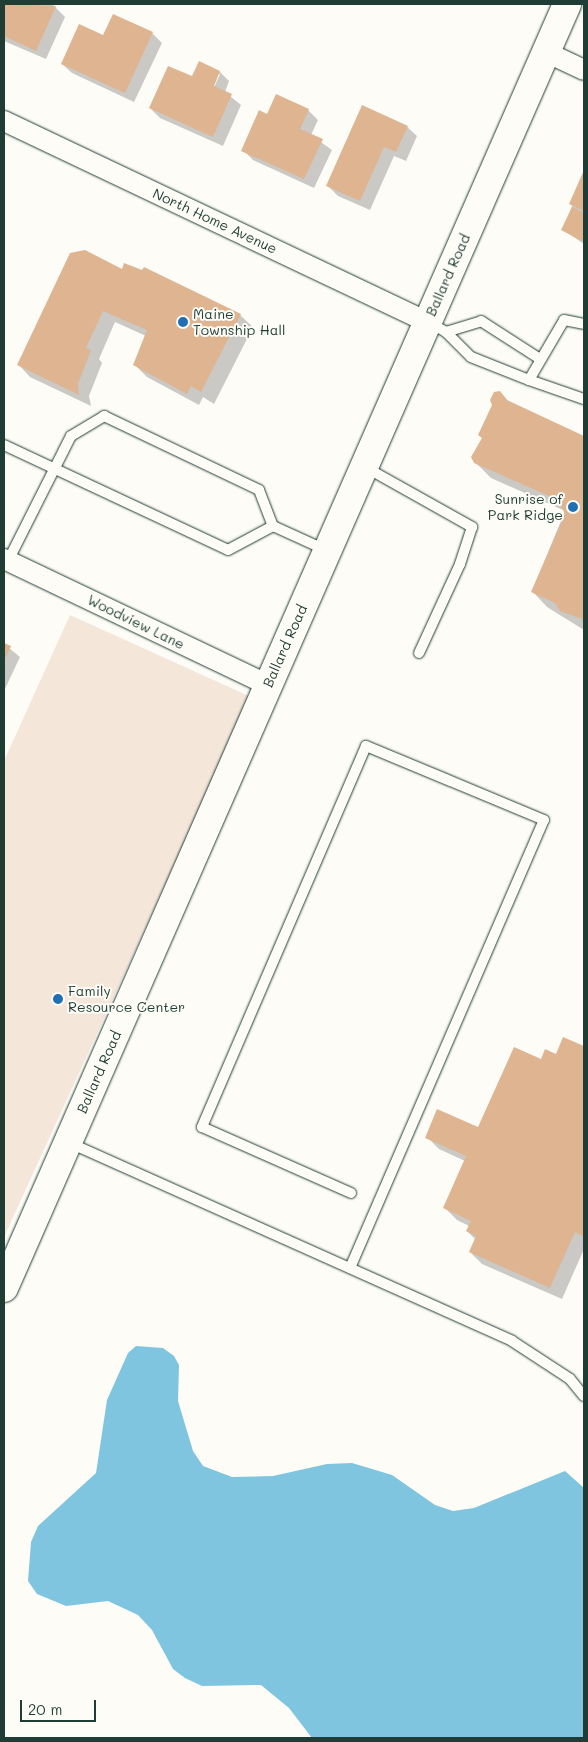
<!DOCTYPE html>
<html>
<head>
<meta charset="utf-8">
<style>
	body { margin:0 }
	#map { position:relative; width:588px; height:1742px; overflow:hidden; background:#fdfcf7; font-family:Mali,sans-serif }
	div>[style] { position:absolute }
	.built>* { inset:0; background:#f4e6d8 }
	.water>* { inset:0; background:#7fc5e0 }
	.shadow>* { inset:0; background:#0003 }
	.building>* { inset:0; background:#dfb490 }
	.roads { filter:drop-shadow(0 0 1px #1f3d34) drop-shadow(0 0 1px #1f3d34) }
	.lane>* { height:10px; margin:-5px; padding:0 5px; transform-origin:5px; border-radius:5px; background:#fdfcf7 }
	.street>* { height:20px; margin:-10px; padding:0 10px; transform-origin:10px; border-radius:10px; background:#fdfcf7 }
	.secondary>* { height:28px; margin:-14px; padding:0 14px; transform-origin:14px; border-radius:14px; background:#fdfcf7 }
	.dots>* { width:14px; height:14px; translate:-50% -50%; box-sizing:border-box; border:2px solid #fdfcf7; border-radius:50% }
	span { translate:-50% -50%; white-space:nowrap; text-align:center; line-height:1.15; -webkit-text-stroke:4px #fdfcf7; paint-order:stroke }
	.street-label { font-size:14px; color:#1f3d34 }
	.poi-label { font-size:14px; color:#1f3d34 }
	.left { translate:0 -50%; text-align:left }
	.right { translate:-100% -50%; text-align:right }
	.frame { position:absolute; inset:0; border:5px solid #1f3d34; pointer-events:none }
	.scale { position:absolute; left:20px; top:1700px; width:76px; height:22px; box-sizing:border-box; border:2px solid #1f3d34; border-top:0; padding-left:6px; font-size:15px; line-height:18px; white-space:nowrap; color:#1f3d34; -webkit-text-stroke:4px #fdfcf7; paint-order:stroke }
</style>
</head>
<body>
<div id="map">
	<div class="built">
		<i style="clip-path:polygon(70px 615px,251px 697px,4px 1237px,4px 761px)"></i>
	</div>
	<div class="water">
		<i style="clip-path:polygon(136px 1346px,163px 1348px,174px 1356px,179px 1365px,178px 1401px,193px 1451px,203px 1466px,232px 1477px,273px 1476px,327px 1464px,352px 1463px,392px 1475px,435px 1505px,453px 1511px,474px 1508px,565px 1471px,584px 1488px,584px 1738px,312px 1738px,289px 1708px,261px 1685px,202px 1686px,185px 1678px,173px 1669px,152px 1630px,138px 1615px,108px 1601px,66px 1606px,37px 1594px,28px 1581px,31px 1542px,38px 1526px,96px 1473px,107px 1400px,128px 1353px)"></i>
	</div>
	<div class="shadow">
		<i style="clip-path:polygon(4px 4px,52px 4px,65px 17px,46px 59px,4px 41px)"></i>
		<i style="clip-path:polygon(152px 33px,162px 43px,134px 102px,72px 73px,62px 64px,104px 37px)"></i>
		<i style="clip-path:polygon(evenodd,220px 72px,229px 81px,225px 92px,241px 105px,223px 146px,160px 118px,150px 108px,192px 78px,220px 72px,217px 74px,220px 74px,212px 92px,210px 91px,217px 74px)"></i>
		<i style="clip-path:polygon(308px 110px,318px 120px,311px 135px,332px 150px,314px 188px,253px 160px,243px 150px,268px 115px)"></i>
		<i style="clip-path:polygon(407px 127px,417px 136px,406px 161px,394px 156px,370px 210px,338px 196px,328px 186px)"></i>
		<i style="clip-path:polygon(584px 174px,584px 244px,563px 230px)"></i>
		<i style="clip-path:polygon(123px 271px,240px 315px,253px 327px,214px 404px,203px 397px,199px 405px,147px 377px,135px 365px,146px 336px,115px 322px,99px 359px,102px 363px,89px 396px,91px 406px,30px 377px,18px 364px)"></i>
		<i style="clip-path:polygon(500px 392px,510px 403px,584px 437px,584px 630px,547px 607px,532px 591px,565px 511px,491px 478px,475px 462px)"></i>
		<i style="clip-path:polygon(4px 644px,20px 657px,4px 691px)"></i>
		<i style="clip-path:polygon(564px 1039px,584px 1048px,584px 1249px,562px 1299px,482px 1264px,470px 1252px,475px 1239px,467px 1231px,469px 1226px,457px 1220px,445px 1208px,465px 1161px,439px 1149px,427px 1137px,479px 1129px,542px 1061px,557px 1055px)"></i>
	</div>
	<div class="building">
		<i style="clip-path:polygon(4px 4px,56px 6px,36px 51px,4px 36px)"></i>
		<i style="clip-path:polygon(113px 14px,153px 32px,125px 93px,61px 64px,79px 24px,103px 35px)"></i>
		<i style="clip-path:polygon(199px 61px,220px 71px,214px 86px,232px 94px,213px 137px,149px 108px,168px 66px,192px 76px)"></i>
		<i style="clip-path:polygon(276px 94px,309px 109px,300px 129px,323px 139px,304px 179px,241px 151px,259px 110px,267px 114px)"></i>
		<i style="clip-path:polygon(362px 105px,408px 126px,396px 152px,384px 147px,360px 201px,326px 186px)"></i>
		<i style="clip-path:polygon(584px 170px,584px 211px,569px 204px)"></i>
		<i style="clip-path:polygon(572px 207px,584px 213px,584px 242px,561px 230px)"></i>
		<i style="clip-path:polygon(85px 250px,122px 269px,124px 263px,142px 270px,144px 267px,241px 314px,201px 392px,191px 386px,187px 394px,133px 365px,147px 330px,103px 311px,86px 348px,91px 350px,78px 384px,79px 395px,17px 365px,70px 253px)"></i>
		<i style="clip-path:polygon(500px 391px,507px 400px,584px 436px,584px 626px,582px 619px,560px 611px,555px 603px,531px 592px,565px 514px,558px 500px,474px 463px,471px 457px,482px 438px,478px 435px,492px 405px,490px 400px,494px 392px)"></i>
		<i style="clip-path:polygon(4px 643px,11px 646px,4px 661px)"></i>
		<i style="clip-path:polygon(563px 1037px,584px 1046px,584px 1237px,575px 1232px,550px 1288px,469px 1252px,476px 1236px,466px 1231px,471px 1221px,443px 1208px,466px 1156px,425px 1138px,437px 1109px,478px 1127px,514px 1047px,541px 1059px,545px 1049px,556px 1054px)"></i>
	</div>
	<div class="roads">
		<div class="lane">
			<i style="left:428px;top:322px;width:21px;rotate:29deg"></i>
			<i style="left:446px;top:332px;width:35px;rotate:45deg"></i>
			<i style="left:471px;top:357px;width:62px;rotate:21.6deg"></i>
			<i style="left:529px;top:380px;width:69px;rotate:-59.7deg"></i>
			<i style="left:564px;top:320px;width:20px;rotate:11deg"></i>
			<i style="left:446px;top:332px;width:37px;rotate:-17deg"></i>
			<i style="left:481px;top:321px;width:70px;rotate:32.8deg"></i>
			<i style="left:529px;top:380px;width:58px;rotate:19.1deg"></i>
			<i style="left:4px;top:445px;width:247px;rotate:25.1deg"></i>
			<i style="left:228px;top:550px;width:51px;rotate:-28.1deg"></i>
			<i style="left:365px;top:467px;width:123px;rotate:29.3deg"></i>
			<i style="left:472px;top:527px;width:39px;rotate:108deg"></i>
			<i style="left:460px;top:564px;width:98px;rotate:114.7deg"></i>
			<i style="left:8px;top:561px;width:140px;rotate:-63.3deg"></i>
			<i style="left:71px;top:436px;width:39px;rotate:-31deg"></i>
			<i style="left:104px;top:416px;width:172px;rotate:25.5deg"></i>
			<i style="left:259px;top:490px;width:39px;rotate:69deg"></i>
			<i style="left:273px;top:526px;width:58px;rotate:24.4deg"></i>
			<i style="left:70px;top:1143px;width:484px;rotate:24.1deg"></i>
			<i style="left:512px;top:1341px;width:69px;rotate:33.2deg"></i>
			<i style="left:570px;top:1379px;width:22px;rotate:51deg"></i>
			<i style="left:350px;top:1268px;width:488px;rotate:-66.6deg"></i>
			<i style="left:544px;top:820px;width:193px;rotate:-157.4deg"></i>
			<i style="left:366px;top:746px;width:415px;rotate:113.3deg"></i>
			<i style="left:202px;top:1127px;width:163px;rotate:23.9deg"></i>
		</div>
		<div class="street">
			<i style="left:546px;top:52px;width:42px;rotate:25.3deg"></i>
			<i style="left:4px;top:121px;width:468px;rotate:25.4deg"></i>
			<i style="left:4px;top:559px;width:293px;rotate:25.5deg"></i>
		</div>
		<div class="secondary">
			<i style="left:4px;top:1288px;width:1402px;rotate:-66.32deg"></i>
		</div>
	</div>
	<div class="dots">
		<i style="left:183px;top:322px;background:#1f6fb2"></i>
		<i style="left:573px;top:507px;background:#1f6fb2"></i>
		<i style="left:58px;top:999px;background:#1f6fb2"></i>
	</div>
	<div class="street-label">
		<span style="left:215px;top:221px;rotate:25deg">North Home Avenue</span>
		<span style="left:448px;top:275px;rotate:-66deg">Ballard Road</span>
		<span style="left:136px;top:622px;rotate:26deg">Woodview Lane</span>
		<span style="left:285px;top:646px;rotate:-66deg">Ballard Road</span>
		<span style="left:99px;top:1072px;rotate:-66deg">Ballard Road</span>
	</div>
	<div class="poi-label">
		<span class="left" style="left:193px;top:322px">Maine<br>Township Hall</span>
		<span class="right" style="left:563px;top:507px">Sunrise of<br>Park Ridge</span>
		<span class="left" style="left:68px;top:999px">Family<br>Resource Center</span>
	</div>
	<div class="frame"></div>
	<div class="scale">20 m</div>
</div>
</body>
</html>
